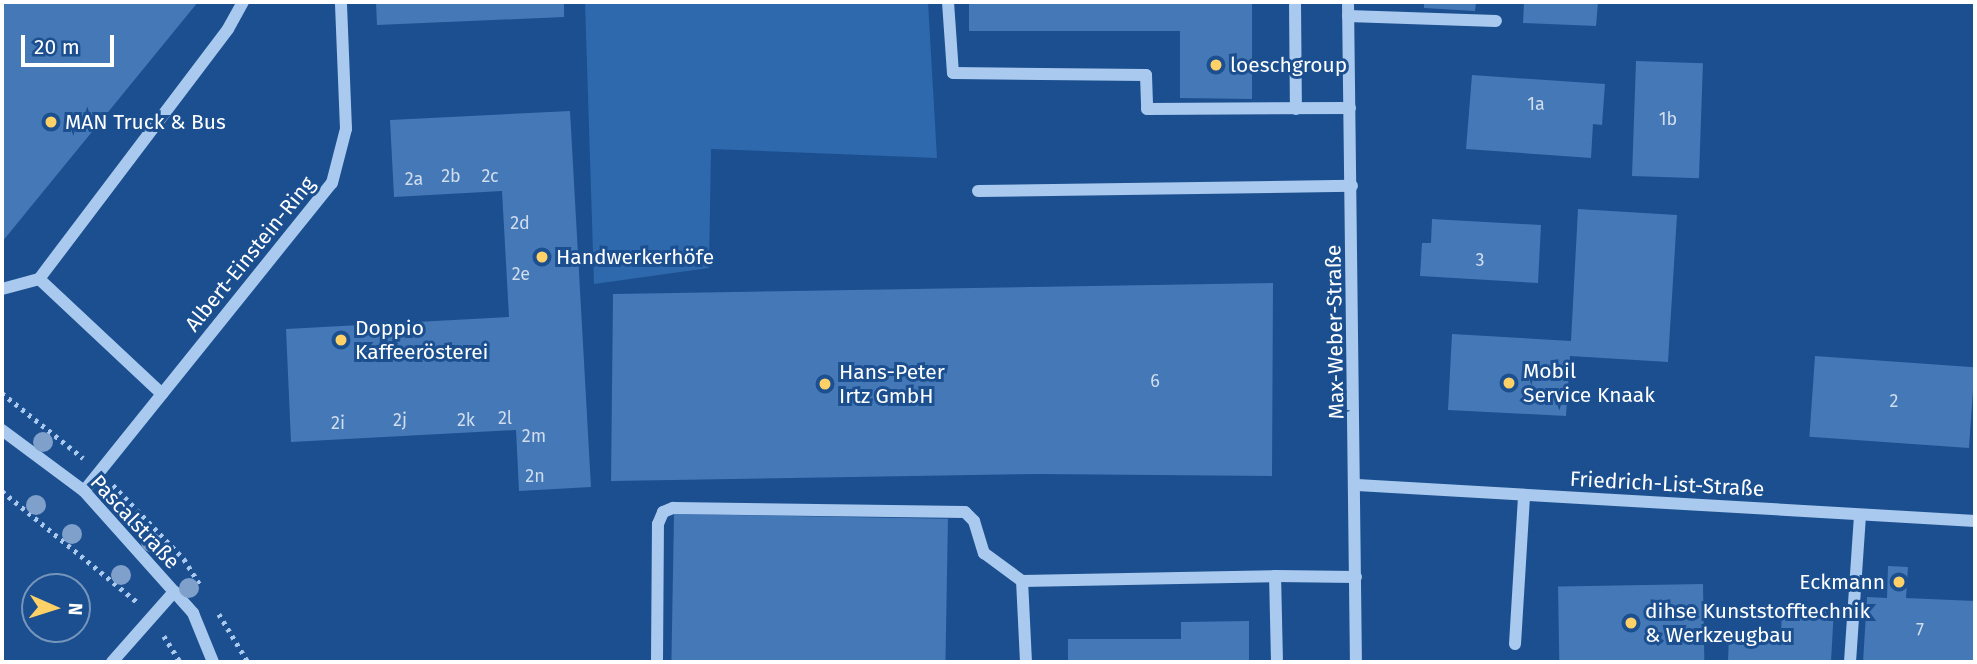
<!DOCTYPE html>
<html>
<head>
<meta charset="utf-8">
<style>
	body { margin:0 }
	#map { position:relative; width:1977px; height:664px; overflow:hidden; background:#1b4f8f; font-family:"Fira Sans",sans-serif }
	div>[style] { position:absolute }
	.green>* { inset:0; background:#2e69ad }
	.building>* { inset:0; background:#4478b7; transform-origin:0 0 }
	.path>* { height:4.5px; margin-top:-2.25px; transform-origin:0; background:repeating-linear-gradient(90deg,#a9c9ee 0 3.5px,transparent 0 8.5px) }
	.minor>* { height:12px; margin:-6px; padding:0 6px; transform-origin:6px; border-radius:6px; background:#a9c9ee }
	.trees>* { width:20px; height:20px; margin:-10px; border-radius:50%; background:#7ea0ca }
	.dots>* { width:19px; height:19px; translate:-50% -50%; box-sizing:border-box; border:4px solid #1b4f8f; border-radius:50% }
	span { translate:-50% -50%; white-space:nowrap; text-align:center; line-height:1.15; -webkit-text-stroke:6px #1b4f8f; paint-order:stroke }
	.number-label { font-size:18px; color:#d0dded }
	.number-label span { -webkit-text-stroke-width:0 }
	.poi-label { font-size:21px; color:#fff }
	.left { translate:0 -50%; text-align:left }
	.right { translate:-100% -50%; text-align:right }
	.street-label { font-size:21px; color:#fff }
	.frame { position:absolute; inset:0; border:4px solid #fff; pointer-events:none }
	.north { position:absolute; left:21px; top:573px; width:70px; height:70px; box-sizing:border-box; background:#1b4f8f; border:2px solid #7695bc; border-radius:50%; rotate:93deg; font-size:19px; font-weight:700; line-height:28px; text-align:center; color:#fff }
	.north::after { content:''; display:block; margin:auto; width:24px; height:32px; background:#ffd166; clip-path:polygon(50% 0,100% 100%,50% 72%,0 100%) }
	.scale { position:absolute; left:21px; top:35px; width:93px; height:32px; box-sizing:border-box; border:4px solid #fff; border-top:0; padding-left:9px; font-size:21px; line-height:24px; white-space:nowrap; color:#fff; -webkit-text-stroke:5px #1b4f8f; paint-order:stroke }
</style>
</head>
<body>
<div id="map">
	<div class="green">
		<i style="clip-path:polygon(585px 2px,928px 2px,937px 158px,711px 149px,709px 268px,594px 284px)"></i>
	</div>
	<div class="building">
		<i style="clip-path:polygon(2px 2px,198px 2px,2px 242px)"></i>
		<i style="clip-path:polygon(376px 2px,564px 2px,564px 17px,377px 25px)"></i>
		<i style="clip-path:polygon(969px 2px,1252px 2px,1252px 99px,1180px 98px,1180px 31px,969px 31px)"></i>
		<i style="clip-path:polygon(1424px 2px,1476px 2px,1475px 11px,1424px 8px)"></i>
		<i style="clip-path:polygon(1524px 2px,1598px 2px,1596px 26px,1523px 23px)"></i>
		<i style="left:1636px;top:61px;width:67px;height:115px;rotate:2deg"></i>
		<i style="clip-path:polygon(1472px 75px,1605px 84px,1602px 125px,1593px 124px,1591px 158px,1466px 149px)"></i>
		<i style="clip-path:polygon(570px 111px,591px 487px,519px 491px,516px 430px,291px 442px,286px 329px,509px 317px,502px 191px,394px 197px,390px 120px)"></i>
		<i style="clip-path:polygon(1578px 209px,1677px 215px,1668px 362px,1570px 356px,1566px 416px,1448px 410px,1452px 334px,1571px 341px)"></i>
		<i style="clip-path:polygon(1432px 219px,1541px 225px,1538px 283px,1420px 276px,1422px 243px,1431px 243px)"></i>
		<i style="clip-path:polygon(1273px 283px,1272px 476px,1038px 474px,611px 481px,613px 294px)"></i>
		<i style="left:1815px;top:356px;width:160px;height:81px;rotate:4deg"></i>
		<i style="left:674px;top:514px;width:274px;height:148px;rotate:1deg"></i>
		<i style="clip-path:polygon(1888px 566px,1908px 567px,1906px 598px,1975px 601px,1975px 660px,1863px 662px,1867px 597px,1887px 598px)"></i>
		<i style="left:1703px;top:584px;width:78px;height:145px;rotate:89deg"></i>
		<i style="clip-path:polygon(1782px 605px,1834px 608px,1831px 662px,1728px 662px,1729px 633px,1781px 635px)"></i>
		<i style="clip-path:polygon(1249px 621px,1249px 662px,1068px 662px,1068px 639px,1181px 639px,1181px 622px)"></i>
	</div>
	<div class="path">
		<i style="left:2px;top:393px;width:104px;rotate:38.7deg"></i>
		<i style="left:113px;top:485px;width:103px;rotate:46.2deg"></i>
		<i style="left:184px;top:559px;width:32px;rotate:58deg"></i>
		<i style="left:2px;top:491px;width:175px;rotate:39.4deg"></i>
		<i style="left:219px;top:614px;width:56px;rotate:58.9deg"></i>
		<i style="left:164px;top:636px;width:31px;rotate:58deg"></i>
	</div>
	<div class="minor">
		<i style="left:948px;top:2px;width:71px;rotate:86deg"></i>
		<i style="left:953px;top:73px;width:193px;rotate:0.6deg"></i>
		<i style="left:1146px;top:75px;width:34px;rotate:88deg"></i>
		<i style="left:1147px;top:109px;width:203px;rotate:-0.3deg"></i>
		<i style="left:1295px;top:2px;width:107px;rotate:89.5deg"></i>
		<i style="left:1348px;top:2px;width:660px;rotate:89.31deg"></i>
		<i style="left:1348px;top:16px;width:148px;rotate:1.9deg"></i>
		<i style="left:978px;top:191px;width:374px;rotate:-0.8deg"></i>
		<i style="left:2px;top:289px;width:38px;rotate:-15deg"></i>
		<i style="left:162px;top:394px;width:168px;rotate:-136.9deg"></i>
		<i style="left:39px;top:279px;width:313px;rotate:-52.9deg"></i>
		<i style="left:228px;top:29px;width:31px;rotate:-61deg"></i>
		<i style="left:2px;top:430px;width:102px;rotate:36.6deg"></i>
		<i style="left:84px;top:491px;width:164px;rotate:48.2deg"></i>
		<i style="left:193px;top:613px;width:53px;rotate:67.8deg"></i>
		<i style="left:1357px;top:485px;width:619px;rotate:3.33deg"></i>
		<i style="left:84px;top:491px;width:395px;rotate:-51.2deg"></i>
		<i style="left:332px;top:183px;width:56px;rotate:-75.5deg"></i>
		<i style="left:346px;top:129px;width:127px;rotate:-92.3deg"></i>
		<i style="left:1515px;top:644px;width:149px;rotate:-86.5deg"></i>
		<i style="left:112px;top:662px;width:94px;rotate:-48.5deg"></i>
		<i style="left:657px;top:662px;width:138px;rotate:-89.6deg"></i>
		<i style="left:658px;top:524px;width:13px;rotate:-67deg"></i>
		<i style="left:663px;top:512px;width:11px;rotate:-22deg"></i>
		<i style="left:673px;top:508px;width:292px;rotate:0.8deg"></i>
		<i style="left:965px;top:512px;width:13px;rotate:45deg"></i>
		<i style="left:974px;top:521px;width:34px;rotate:73deg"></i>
		<i style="left:984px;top:553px;width:47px;rotate:36.4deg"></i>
		<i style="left:1026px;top:662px;width:81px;rotate:-92.8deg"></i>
		<i style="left:1022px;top:581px;width:253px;rotate:-1.1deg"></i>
		<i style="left:1277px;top:662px;width:86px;rotate:-91.3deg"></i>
		<i style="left:1275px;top:576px;width:81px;rotate:0.7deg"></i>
		<i style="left:1850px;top:662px;width:147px;rotate:-86.1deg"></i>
	</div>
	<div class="trees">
		<i style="left:43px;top:442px"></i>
		<i style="left:36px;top:505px"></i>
		<i style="left:72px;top:534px"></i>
		<i style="left:151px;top:542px"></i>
		<i style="left:121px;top:575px"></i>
		<i style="left:189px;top:588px"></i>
	</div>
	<div class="dots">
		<i style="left:1216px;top:65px;background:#ffd166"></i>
		<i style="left:51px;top:122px;background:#ffd166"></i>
		<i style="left:542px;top:257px;background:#ffd166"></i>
		<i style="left:341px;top:340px;background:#ffd166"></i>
		<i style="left:1509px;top:383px;background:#ffd166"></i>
		<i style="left:825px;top:384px;background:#ffd166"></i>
		<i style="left:1899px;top:582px;background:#ffd166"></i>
		<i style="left:1631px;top:623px;background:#ffd166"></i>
	</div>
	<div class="number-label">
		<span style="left:1536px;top:104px">1a</span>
		<span style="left:1668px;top:119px">1b</span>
		<span style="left:451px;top:176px">2b</span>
		<span style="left:490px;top:176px">2c</span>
		<span style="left:414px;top:179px">2a</span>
		<span style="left:520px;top:223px">2d</span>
		<span style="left:1480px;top:260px">3</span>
		<span style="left:521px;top:274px">2e</span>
		<span style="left:1155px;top:381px">6</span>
		<span style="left:1894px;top:401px">2</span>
		<span style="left:505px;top:418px">2l</span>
		<span style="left:400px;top:420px">2j</span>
		<span style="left:466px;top:420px">2k</span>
		<span style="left:338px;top:423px">2i</span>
		<span style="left:534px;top:436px">2m</span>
		<span style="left:535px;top:476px">2n</span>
		<span style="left:1920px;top:630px">7</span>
	</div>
	<div class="poi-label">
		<span class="left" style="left:1230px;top:65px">loeschgroup</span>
		<span class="left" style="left:65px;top:122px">MAN Truck &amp; Bus</span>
		<span class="left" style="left:556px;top:257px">Handwerkerhöfe</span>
		<span class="left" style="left:355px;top:340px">Doppio<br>Kaffeerösterei</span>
		<span class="left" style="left:1523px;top:383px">Mobil<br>Service Knaak</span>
		<span class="left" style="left:839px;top:384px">Hans-Peter<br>Irtz GmbH</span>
		<span class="right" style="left:1885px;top:582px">Eckmann</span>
		<span class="left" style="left:1645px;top:623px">dihse Kunststofftechnik<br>&amp; Werkzeugbau</span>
	</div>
	<div class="street-label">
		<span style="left:250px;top:254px;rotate:-51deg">Albert-Einstein-Ring</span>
		<span style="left:1335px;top:332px;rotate:-91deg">Max-Weber-Straße</span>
		<span style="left:1667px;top:484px;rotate:3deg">Friedrich-List-Straße</span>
		<span style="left:135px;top:522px;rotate:47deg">Pascalstraße</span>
	</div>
	<div class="frame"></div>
	<div class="north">N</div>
	<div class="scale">20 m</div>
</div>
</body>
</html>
